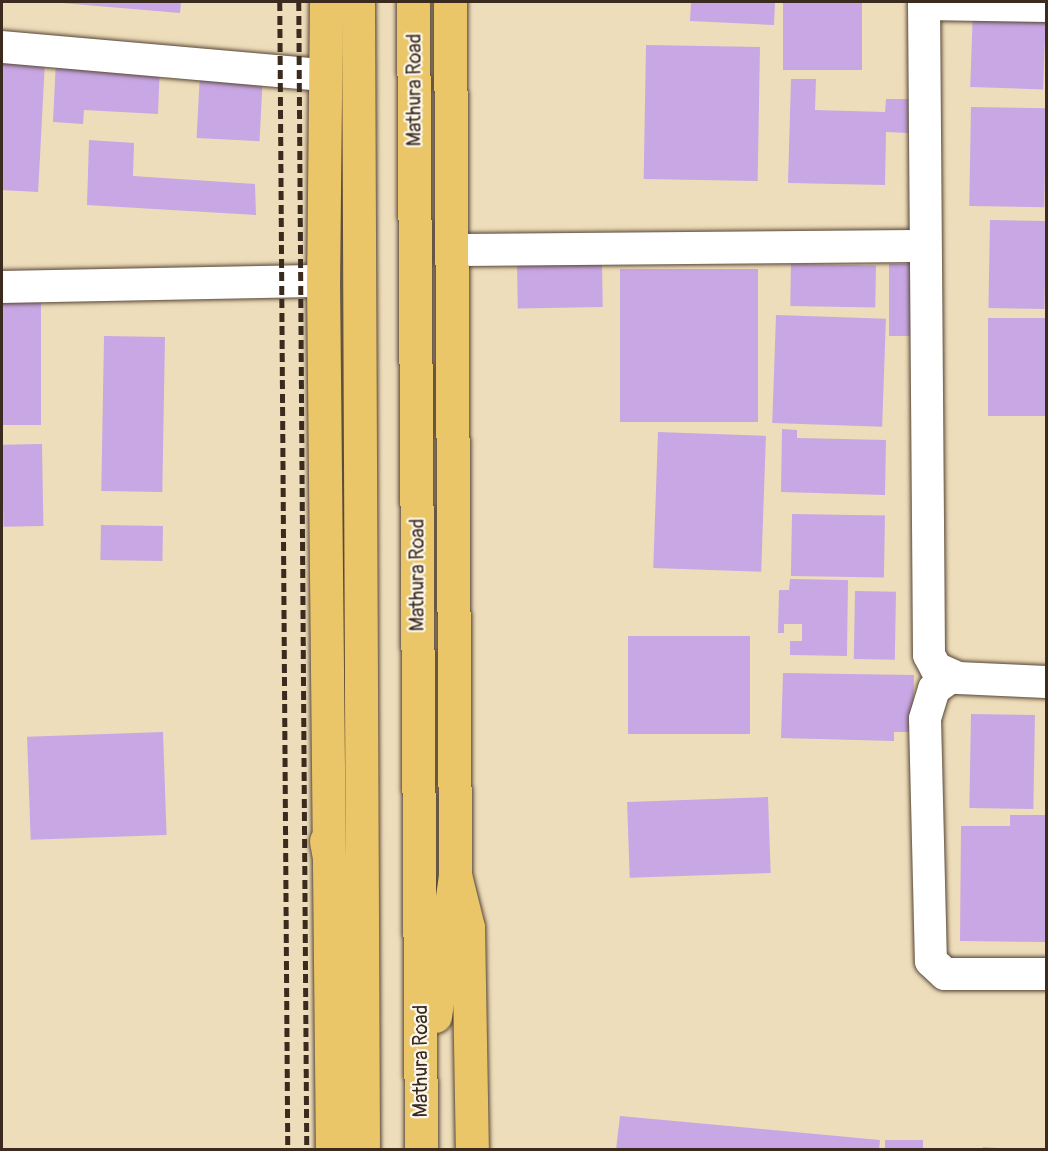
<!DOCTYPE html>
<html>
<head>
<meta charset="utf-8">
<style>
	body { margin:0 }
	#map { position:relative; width:1048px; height:1151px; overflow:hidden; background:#eeddba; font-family:Pangolin,sans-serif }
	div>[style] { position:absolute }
	.building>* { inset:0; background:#c8a7e4; transform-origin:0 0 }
	.roads { filter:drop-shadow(0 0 2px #564535) drop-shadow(0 0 2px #564535) }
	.minor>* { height:32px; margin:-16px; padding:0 16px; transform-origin:16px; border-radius:16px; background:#fff }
	.major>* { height:33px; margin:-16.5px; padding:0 16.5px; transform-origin:16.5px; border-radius:16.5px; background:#ebc669 }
	.highway>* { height:33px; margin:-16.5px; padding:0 16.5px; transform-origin:16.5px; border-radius:16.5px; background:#ebc669 }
	.rail>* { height:4.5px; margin-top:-2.25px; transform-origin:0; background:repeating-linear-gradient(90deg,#3b2a1e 0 9px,transparent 0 13.5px) }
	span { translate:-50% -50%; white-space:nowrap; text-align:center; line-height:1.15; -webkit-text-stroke:4.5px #fbf7ec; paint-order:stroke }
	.street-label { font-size:20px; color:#3b2a1e }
	.frame { position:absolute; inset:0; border:3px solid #3b2a1e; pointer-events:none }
</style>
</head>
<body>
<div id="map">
	<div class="building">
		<i style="clip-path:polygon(50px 2px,181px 2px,180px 13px)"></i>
		<i style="clip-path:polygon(691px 2px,775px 2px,774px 25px,690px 21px)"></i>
		<i style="left:783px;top:2px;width:79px;height:68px"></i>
		<i style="left:973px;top:8px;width:73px;height:79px;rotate:2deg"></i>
		<i style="left:646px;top:45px;width:114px;height:134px;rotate:1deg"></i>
		<i style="clip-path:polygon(56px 59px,160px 64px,158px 114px,84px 110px,83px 124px,53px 122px)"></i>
		<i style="left:2px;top:60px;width:43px;height:130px;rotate:3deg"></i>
		<i style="left:200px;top:73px;width:63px;height:65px;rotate:3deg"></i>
		<i style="clip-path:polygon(791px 79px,816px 79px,815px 110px,885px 112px,886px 99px,909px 99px,908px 133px,886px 132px,885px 185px,788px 183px)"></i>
		<i style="left:971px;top:107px;width:75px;height:99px;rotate:1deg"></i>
		<i style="clip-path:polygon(89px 140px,134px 143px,133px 176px,255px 184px,256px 215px,87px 205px)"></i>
		<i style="left:990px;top:220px;width:56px;height:88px;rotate:1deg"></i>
		<i style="left:602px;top:263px;width:44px;height:85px;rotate:89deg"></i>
		<i style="left:791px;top:264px;width:85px;height:42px;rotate:1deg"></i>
		<i style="left:889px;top:264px;width:30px;height:72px"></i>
		<i style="left:620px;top:269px;width:138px;height:153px"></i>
		<i style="left:2px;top:296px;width:39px;height:129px"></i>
		<i style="left:776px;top:315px;width:110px;height:108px;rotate:2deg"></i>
		<i style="left:988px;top:318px;width:58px;height:98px"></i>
		<i style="left:104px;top:336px;width:61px;height:155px;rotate:1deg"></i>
		<i style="clip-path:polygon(782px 429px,797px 430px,797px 438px,886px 440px,885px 495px,781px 492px)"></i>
		<i style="left:658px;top:432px;width:108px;height:136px;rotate:2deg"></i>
		<i style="left:42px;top:444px;width:82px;height:40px;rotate:89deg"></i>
		<i style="left:792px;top:514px;width:93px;height:62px;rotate:1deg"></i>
		<i style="left:101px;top:525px;width:62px;height:35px;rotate:1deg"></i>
		<i style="clip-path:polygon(790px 579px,848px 580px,847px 656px,790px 655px,790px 641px,802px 641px,802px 624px,784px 624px,784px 633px,778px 633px,779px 590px,789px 590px)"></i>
		<i style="left:855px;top:591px;width:41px;height:68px;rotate:1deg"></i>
		<i style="left:628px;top:636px;width:122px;height:98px"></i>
		<i style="clip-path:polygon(783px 673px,914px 675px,913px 732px,894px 732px,894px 741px,781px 738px)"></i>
		<i style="left:971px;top:714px;width:64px;height:94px;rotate:1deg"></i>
		<i style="left:163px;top:732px;width:103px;height:136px;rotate:88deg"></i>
		<i style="left:768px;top:797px;width:76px;height:141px;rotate:88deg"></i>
		<i style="clip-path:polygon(1010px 815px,1046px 815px,1046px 942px,960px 941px,961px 826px,1010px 826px)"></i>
		<i style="clip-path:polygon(620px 1116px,880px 1140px,879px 1150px,616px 1150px)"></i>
		<i style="left:885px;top:1140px;width:38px;height:10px"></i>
		<i style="clip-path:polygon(983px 1147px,998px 1148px,998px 1150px,983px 1150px)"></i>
	</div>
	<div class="roads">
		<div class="minor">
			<i style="left:924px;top:2px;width:653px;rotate:89.56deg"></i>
			<i style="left:929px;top:655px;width:15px;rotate:62deg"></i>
			<i style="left:936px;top:668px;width:24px;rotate:24deg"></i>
			<i style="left:958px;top:678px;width:88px;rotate:2.6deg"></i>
			<i style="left:924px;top:4px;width:122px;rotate:0.9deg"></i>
			<i style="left:2px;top:47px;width:324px;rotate:5deg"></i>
			<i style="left:451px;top:250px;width:474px;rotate:-0.5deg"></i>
			<i style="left:2px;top:287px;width:321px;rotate:-1.1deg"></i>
			<i style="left:952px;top:676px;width:22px;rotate:144deg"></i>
			<i style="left:934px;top:689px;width:31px;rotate:107deg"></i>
			<i style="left:925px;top:719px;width:242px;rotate:88.6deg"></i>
			<i style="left:931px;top:961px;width:19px;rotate:43deg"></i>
			<i style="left:945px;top:974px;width:101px"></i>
		</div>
		<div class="major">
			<i style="left:326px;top:2px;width:279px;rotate:90.6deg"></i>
			<i style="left:323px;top:281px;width:869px;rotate:89.41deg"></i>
			<i style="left:450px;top:2px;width:873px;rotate:89.67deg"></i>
			<i style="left:455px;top:875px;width:54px;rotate:76deg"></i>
			<i style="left:468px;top:927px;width:223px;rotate:89deg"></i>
		</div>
		<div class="highway">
			<i style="left:358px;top:2px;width:1148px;rotate:89.75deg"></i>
			<i style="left:413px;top:2px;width:1148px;rotate:89.6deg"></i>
			<i style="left:326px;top:841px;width:117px;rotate:79.7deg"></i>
			<i style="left:435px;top:1016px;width:142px;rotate:-81.9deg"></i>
		</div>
	</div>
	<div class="rail">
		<i style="left:280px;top:2px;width:1148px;rotate:89.6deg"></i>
		<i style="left:299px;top:2px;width:1148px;rotate:89.6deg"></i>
	</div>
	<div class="street-label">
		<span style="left:414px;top:90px;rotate:-90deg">Mathura Road</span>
		<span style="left:417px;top:575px;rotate:-90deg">Mathura Road</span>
		<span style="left:420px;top:1061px;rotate:-90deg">Mathura Road</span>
	</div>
	<div class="frame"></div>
</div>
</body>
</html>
